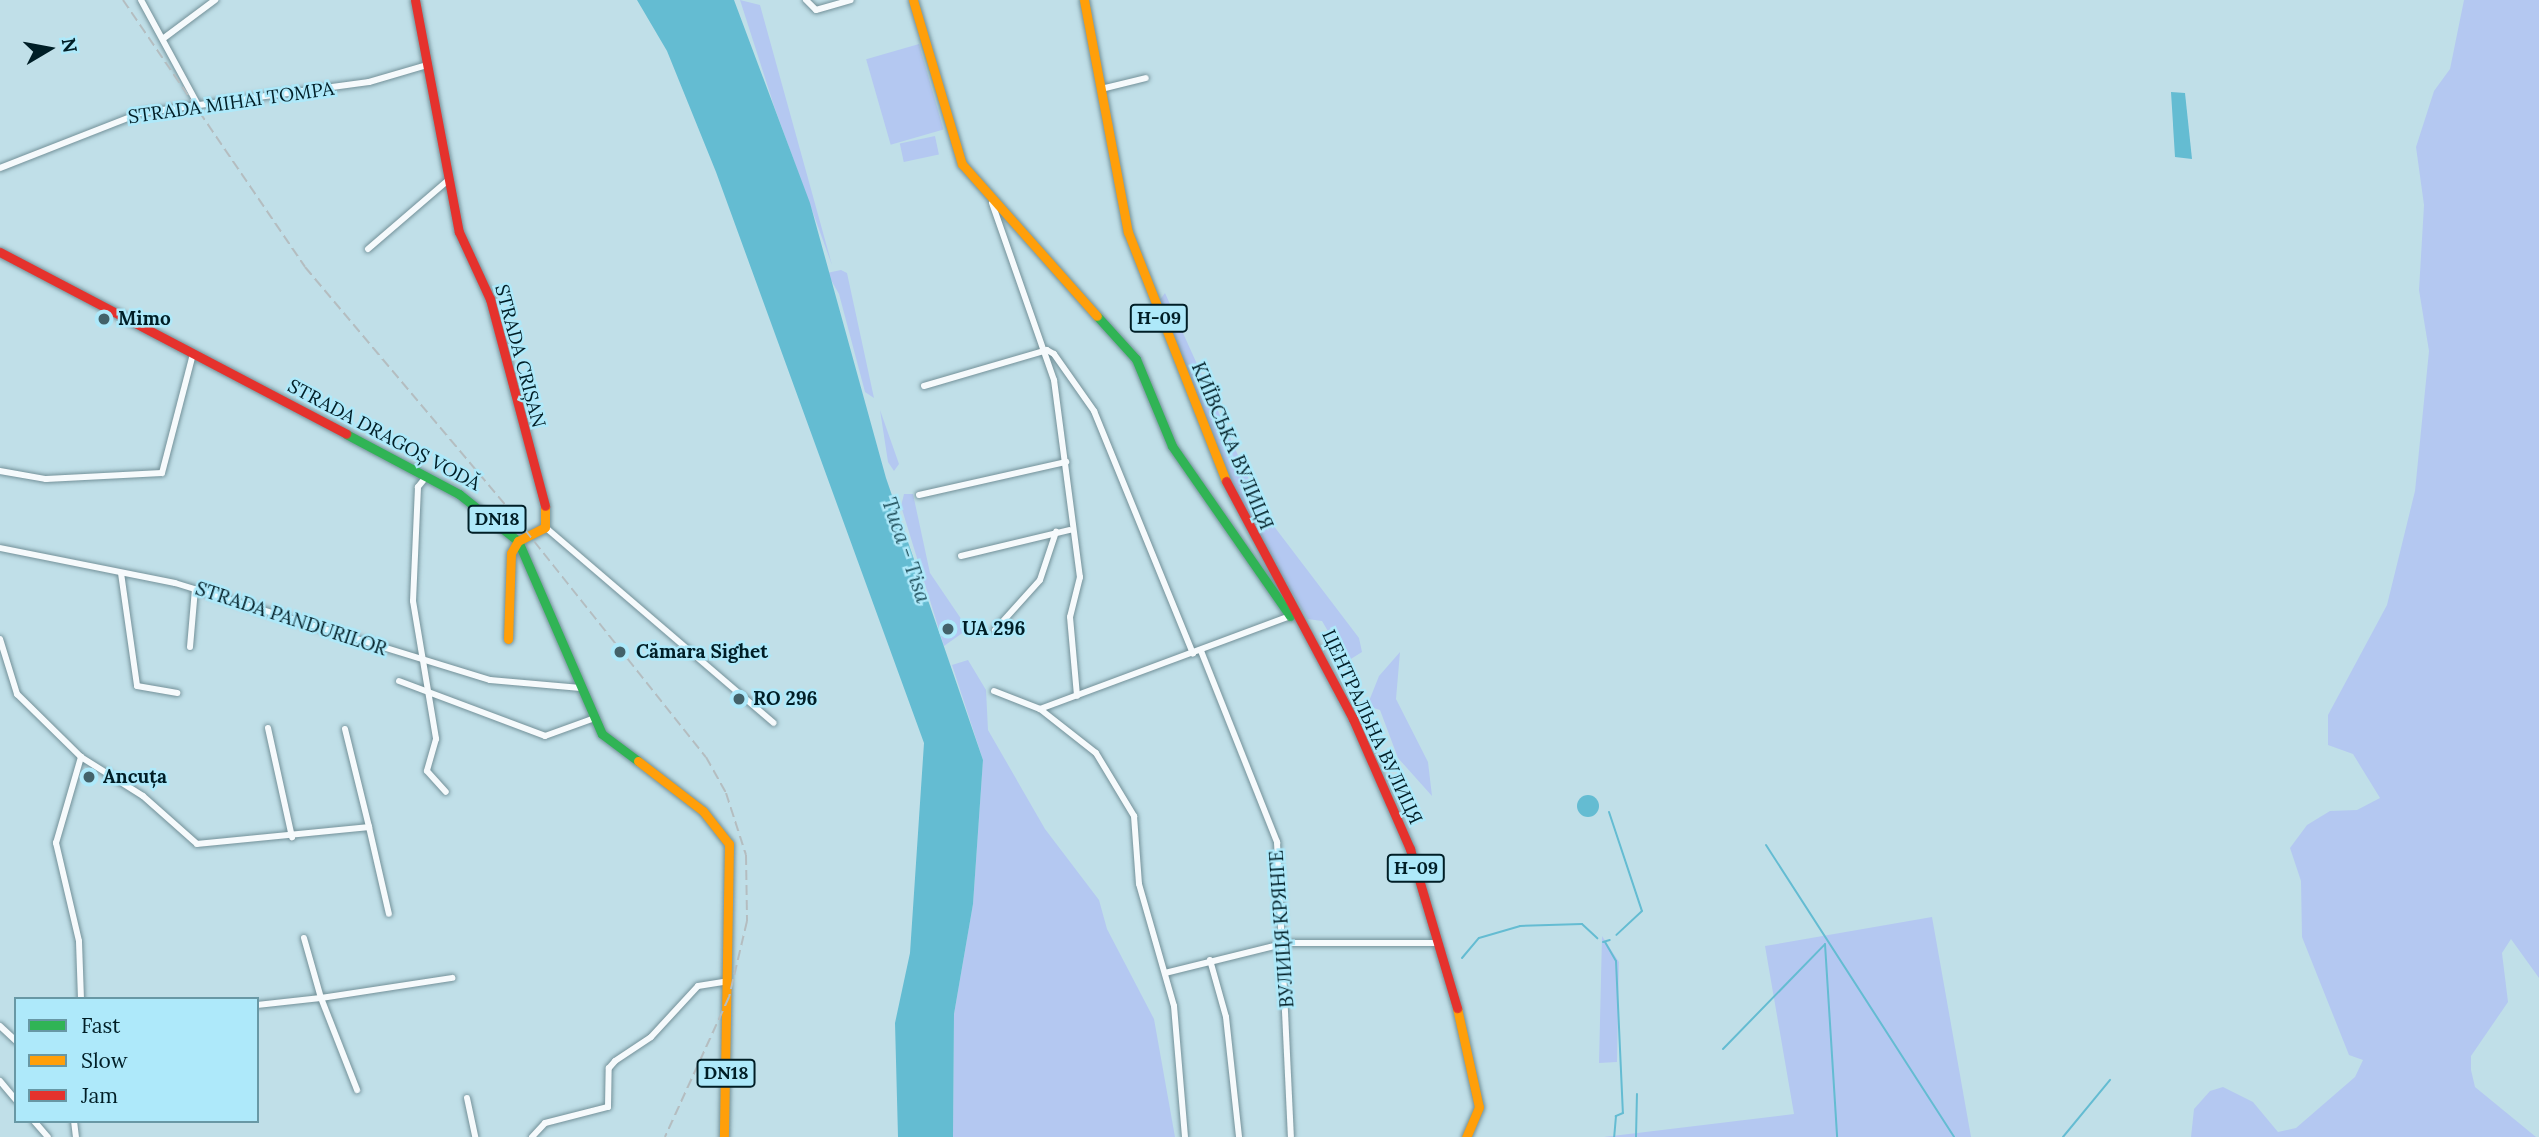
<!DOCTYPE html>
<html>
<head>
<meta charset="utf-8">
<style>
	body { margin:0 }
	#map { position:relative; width:2539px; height:1137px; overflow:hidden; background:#c0dfe8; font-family:Lora,serif }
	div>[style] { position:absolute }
	.green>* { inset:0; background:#b4c8f1; transform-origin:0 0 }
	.water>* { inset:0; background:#64bcd2 }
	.round { border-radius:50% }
	.stream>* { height:2px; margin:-1px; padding:0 1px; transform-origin:1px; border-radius:1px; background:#64bcd2 }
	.roads { filter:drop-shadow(0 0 2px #739199) drop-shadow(0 0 2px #739199) }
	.street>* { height:6px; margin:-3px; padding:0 3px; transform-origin:3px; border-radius:3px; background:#f6fafc }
	.fast>* { height:9px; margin:-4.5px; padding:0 4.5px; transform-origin:4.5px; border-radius:4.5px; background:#30b455 }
	.slow>* { height:9px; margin:-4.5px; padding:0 4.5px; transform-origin:4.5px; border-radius:4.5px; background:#ff9f0a }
	.jam>* { height:9px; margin:-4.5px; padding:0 4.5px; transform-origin:4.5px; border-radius:4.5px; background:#e5322d }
	.rail>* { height:2px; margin-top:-1px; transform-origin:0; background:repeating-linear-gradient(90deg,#b4bdc0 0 10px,transparent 0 15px) }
	.dots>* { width:19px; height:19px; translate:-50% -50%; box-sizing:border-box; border:4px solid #aee9fa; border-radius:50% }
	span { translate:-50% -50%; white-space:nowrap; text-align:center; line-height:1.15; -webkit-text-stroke:5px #aee9fa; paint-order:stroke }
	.shield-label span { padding:2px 5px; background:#aee9fa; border:2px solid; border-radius:5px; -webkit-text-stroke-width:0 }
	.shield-label { font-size:18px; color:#001e26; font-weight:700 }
	.street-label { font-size:19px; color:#001e26 }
	.poi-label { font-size:19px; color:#001e26; font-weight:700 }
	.left { translate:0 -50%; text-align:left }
	.water-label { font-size:21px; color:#21505c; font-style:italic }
	.legend { position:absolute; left:14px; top:997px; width:245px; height:126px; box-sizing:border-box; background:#aee9fa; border:2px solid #6898a5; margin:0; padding:9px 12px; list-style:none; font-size:21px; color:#001e26 }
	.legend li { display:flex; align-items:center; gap:14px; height:35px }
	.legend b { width:35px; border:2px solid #6898a5 }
	.north { position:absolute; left:14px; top:14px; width:70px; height:70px; -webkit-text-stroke:5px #aee9fa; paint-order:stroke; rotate:80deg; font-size:19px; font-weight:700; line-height:28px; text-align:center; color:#001e26 }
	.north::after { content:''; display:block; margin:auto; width:24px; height:32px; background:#001e26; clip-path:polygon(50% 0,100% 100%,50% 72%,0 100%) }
</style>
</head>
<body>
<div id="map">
	<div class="green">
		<i style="clip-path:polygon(740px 0,760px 5px,832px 265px,774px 106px)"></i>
		<i style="clip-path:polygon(2464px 0,2539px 0,2539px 978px,2511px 939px,2502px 953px,2508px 1002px,2471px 1056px,2471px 1070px,2475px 1087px,2536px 1137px,2191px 1137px,2194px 1109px,2210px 1091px,2223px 1087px,2253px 1102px,2278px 1132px,2296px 1128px,2355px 1077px,2363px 1060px,2349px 1055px,2302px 937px,2301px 881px,2290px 848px,2307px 825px,2330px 811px,2357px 810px,2380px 798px,2353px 754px,2328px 745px,2328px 715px,2387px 605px,2415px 491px,2429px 351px,2419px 290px,2424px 205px,2416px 147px,2434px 91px,2450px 69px)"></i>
		<i style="left:919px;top:44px;width:89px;height:55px;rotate:74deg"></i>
		<i style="left:935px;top:136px;width:19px;height:36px;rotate:78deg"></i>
		<i style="clip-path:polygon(841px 270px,847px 273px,874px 398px,865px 392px,839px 294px,827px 273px)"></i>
		<i style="clip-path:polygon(1165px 293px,1264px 513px,1359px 638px,1362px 652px,1346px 662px,1322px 621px,1308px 619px,1243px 512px,1159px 301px)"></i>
		<i style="clip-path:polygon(880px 410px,899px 464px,894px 471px,888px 462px)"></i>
		<i style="clip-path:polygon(904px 494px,913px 494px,930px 573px,968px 629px,944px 646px,901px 506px)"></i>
		<i style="clip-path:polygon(1400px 652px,1396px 699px,1428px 762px,1432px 796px,1398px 758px,1380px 710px,1367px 706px,1379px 676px)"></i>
		<i style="clip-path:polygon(968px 660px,986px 690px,988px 730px,1045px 829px,1099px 900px,1107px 929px,1154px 1019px,1175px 1137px,953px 1137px,954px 1014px,973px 904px,983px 760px,952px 665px)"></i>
		<i style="clip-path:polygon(1932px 917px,1971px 1137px,1604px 1137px,1794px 1114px,1765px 946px)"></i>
		<i style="clip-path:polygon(1602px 936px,1619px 962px,1617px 1062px,1599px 1063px)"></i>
	</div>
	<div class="water">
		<i style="clip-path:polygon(637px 0,734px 0,810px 203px,886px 478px,983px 760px,973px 904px,954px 1014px,953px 1137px,898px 1137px,895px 1023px,910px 953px,924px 743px,716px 172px,667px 51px)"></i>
		<i style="clip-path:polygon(2171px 92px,2185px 93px,2192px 159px,2175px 157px)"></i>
		<i class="round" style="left:1577px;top:795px;width:22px;height:22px"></i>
	</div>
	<div class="stream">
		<i style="left:1609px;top:812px;width:104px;rotate:71.6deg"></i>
		<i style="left:1642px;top:911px;width:35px;rotate:137deg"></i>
		<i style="left:1766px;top:845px;width:347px;rotate:57.2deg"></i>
		<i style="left:1603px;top:942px;width:7px;rotate:-16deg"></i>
		<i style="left:1605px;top:942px;width:22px;rotate:60deg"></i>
		<i style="left:1616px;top:961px;width:152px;rotate:87.4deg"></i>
		<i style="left:1623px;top:1113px;width:8px;rotate:157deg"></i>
		<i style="left:1616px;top:1116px;width:21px;rotate:95deg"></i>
		<i style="left:1462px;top:958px;width:26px;rotate:-50deg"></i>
		<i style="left:1479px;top:938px;width:43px;rotate:-16.3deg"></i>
		<i style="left:1520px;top:926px;width:62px;rotate:-1.8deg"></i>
		<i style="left:1582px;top:924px;width:21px;rotate:43deg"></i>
		<i style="left:1723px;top:1049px;width:146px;rotate:-45.8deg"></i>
		<i style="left:1825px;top:944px;width:193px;rotate:86.4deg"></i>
		<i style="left:1636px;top:1137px;width:43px;rotate:-88.7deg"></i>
		<i style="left:2063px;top:1137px;width:74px;rotate:-50.5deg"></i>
	</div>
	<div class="roads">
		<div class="street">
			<i style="left:141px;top:0;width:119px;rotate:61.5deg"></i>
			<i style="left:806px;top:0;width:14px;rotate:45deg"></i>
			<i style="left:816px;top:10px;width:36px;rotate:-16deg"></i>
			<i style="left:164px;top:38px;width:64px;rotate:-36.7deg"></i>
			<i style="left:1101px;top:89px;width:46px;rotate:-13.7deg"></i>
			<i style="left:0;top:168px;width:150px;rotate:-21.4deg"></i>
			<i style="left:140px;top:113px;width:231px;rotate:-7.7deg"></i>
			<i style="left:369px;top:82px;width:60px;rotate:-16.3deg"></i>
			<i style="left:992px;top:203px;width:188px;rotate:70.7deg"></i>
			<i style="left:1054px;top:380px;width:199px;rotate:82.5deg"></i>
			<i style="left:1080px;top:577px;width:41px;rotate:104deg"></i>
			<i style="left:1070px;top:617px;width:79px;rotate:84.9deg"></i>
			<i style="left:368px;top:249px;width:104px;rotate:-40.7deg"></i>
			<i style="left:924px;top:386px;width:128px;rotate:-16.3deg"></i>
			<i style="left:1047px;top:350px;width:8px;rotate:30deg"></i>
			<i style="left:1054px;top:354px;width:70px;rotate:54.9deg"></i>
			<i style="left:1094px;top:411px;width:262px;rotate:67.8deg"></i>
			<i style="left:0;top:471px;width:47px;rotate:9.9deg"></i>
			<i style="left:46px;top:479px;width:116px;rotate:-3deg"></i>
			<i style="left:162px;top:473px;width:123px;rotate:-75.4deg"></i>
			<i style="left:426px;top:477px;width:13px;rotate:129deg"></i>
			<i style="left:418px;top:487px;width:114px;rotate:92.5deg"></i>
			<i style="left:413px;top:601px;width:140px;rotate:80.5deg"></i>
			<i style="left:436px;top:739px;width:33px;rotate:106deg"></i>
			<i style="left:427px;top:771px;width:28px;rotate:48deg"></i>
			<i style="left:919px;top:495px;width:151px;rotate:-12.7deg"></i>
			<i style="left:545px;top:527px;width:301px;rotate:40.6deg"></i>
			<i style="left:0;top:548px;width:178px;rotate:11.3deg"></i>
			<i style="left:175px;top:583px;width:330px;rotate:17.1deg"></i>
			<i style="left:490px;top:680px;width:91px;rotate:5deg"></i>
			<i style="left:961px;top:556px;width:111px;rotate:-13.5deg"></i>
			<i style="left:121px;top:573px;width:114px;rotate:81.9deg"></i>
			<i style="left:137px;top:686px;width:41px;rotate:9.9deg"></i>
			<i style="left:995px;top:630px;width:67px;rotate:-48deg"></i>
			<i style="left:1040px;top:580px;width:51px;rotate:-71.6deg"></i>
			<i style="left:0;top:639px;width:58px;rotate:72.8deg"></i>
			<i style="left:17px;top:694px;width:90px;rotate:44.5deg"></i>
			<i style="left:190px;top:647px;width:58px;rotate:-85.1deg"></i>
			<i style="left:1201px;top:651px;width:206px;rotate:68.3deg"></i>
			<i style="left:1277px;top:842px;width:295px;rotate:87.3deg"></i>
			<i style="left:399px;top:681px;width:156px;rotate:20.6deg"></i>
			<i style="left:545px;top:736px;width:50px;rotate:-19.9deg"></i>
			<i style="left:994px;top:691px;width:49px;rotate:21.4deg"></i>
			<i style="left:1040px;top:709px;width:71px;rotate:38.2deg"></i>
			<i style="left:1096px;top:753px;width:74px;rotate:58.9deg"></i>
			<i style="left:1134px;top:816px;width:68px;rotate:85.8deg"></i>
			<i style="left:1139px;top:884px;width:127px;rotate:74deg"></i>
			<i style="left:1174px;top:1006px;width:131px;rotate:85.2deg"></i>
			<i style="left:1040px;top:709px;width:270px;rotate:-20.4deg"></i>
			<i style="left:268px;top:728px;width:112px;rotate:77.6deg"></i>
			<i style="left:345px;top:729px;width:101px;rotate:76.2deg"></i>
			<i style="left:304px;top:938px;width:62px;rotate:74.2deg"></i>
			<i style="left:321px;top:998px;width:133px;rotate:-8.7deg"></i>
			<i style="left:1210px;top:960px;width:59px;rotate:74.3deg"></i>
			<i style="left:1226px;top:1017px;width:121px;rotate:83.8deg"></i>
			<i style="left:1165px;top:973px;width:125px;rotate:-13.9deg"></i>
			<i style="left:1286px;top:943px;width:148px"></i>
			<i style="left:81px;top:999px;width:58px;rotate:-92deg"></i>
			<i style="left:79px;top:941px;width:101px;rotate:-103.2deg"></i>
			<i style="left:56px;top:843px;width:90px;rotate:-73.8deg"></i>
			<i style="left:81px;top:757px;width:73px;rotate:32.2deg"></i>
			<i style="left:143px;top:796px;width:72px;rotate:41.6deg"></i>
			<i style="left:197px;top:844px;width:173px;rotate:-5.6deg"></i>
			<i style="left:369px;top:827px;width:89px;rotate:77.1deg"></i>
			<i style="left:257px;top:1005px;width:64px;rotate:-6.2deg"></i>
			<i style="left:321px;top:998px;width:99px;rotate:68.6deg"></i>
			<i style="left:0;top:1026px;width:22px;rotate:43deg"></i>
			<i style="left:0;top:1081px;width:25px;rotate:50deg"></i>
			<i style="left:467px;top:1098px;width:40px;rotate:78deg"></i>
			<i style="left:34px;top:1121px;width:21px;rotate:49deg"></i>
			<i style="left:74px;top:1121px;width:16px;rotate:83deg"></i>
			<i style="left:532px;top:1137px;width:19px;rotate:-47deg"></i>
			<i style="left:545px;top:1123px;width:65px;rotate:-14.3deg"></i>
			<i style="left:608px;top:1107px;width:39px;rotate:-89deg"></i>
			<i style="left:609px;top:1068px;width:9px;rotate:-49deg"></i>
			<i style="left:615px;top:1061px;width:43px;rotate:-33.7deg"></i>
			<i style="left:651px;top:1037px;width:69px;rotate:-47.3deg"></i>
			<i style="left:698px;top:986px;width:30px;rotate:-9deg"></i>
		</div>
		<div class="fast">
			<i style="left:1097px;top:316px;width:58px;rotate:47.8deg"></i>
			<i style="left:1136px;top:359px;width:94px;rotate:67.5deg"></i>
			<i style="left:1172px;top:446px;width:207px;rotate:55.2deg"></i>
			<i style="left:346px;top:434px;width:128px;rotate:28deg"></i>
			<i style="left:459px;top:494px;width:75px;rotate:38.5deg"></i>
			<i style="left:518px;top:541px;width:210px;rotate:66.5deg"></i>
			<i style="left:602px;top:734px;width:45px;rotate:36.9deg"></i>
		</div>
		<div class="slow">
			<i style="left:913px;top:0;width:171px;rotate:73.4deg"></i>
			<i style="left:962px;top:164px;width:203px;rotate:48.4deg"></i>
			<i style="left:1084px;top:0;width:236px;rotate:79.3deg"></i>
			<i style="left:1128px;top:232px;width:268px;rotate:68.5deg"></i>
			<i style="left:508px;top:639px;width:86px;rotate:-88deg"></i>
			<i style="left:511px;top:553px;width:14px;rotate:-60deg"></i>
			<i style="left:518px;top:541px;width:30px;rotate:-27deg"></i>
			<i style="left:545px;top:527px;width:21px;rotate:-90deg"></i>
			<i style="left:638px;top:761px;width:82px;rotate:37.6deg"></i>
			<i style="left:703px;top:811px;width:42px;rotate:51.8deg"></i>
			<i style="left:729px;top:844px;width:293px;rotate:91deg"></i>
			<i style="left:1457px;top:1008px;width:101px;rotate:77.5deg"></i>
			<i style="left:1479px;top:1107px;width:33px;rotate:113deg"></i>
		</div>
		<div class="jam">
			<i style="left:415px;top:0;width:236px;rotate:79.3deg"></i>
			<i style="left:459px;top:232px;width:74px;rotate:65.2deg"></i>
			<i style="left:490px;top:299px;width:214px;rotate:75.1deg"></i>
			<i style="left:0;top:252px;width:391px;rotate:27.7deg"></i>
			<i style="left:1226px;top:481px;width:270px;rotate:61.9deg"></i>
			<i style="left:1353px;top:719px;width:142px;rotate:66.3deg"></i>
			<i style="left:1410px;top:849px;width:166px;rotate:73.5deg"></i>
		</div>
	</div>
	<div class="rail">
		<i style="left:123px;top:0;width:323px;rotate:55.7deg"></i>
		<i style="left:305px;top:267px;width:312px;rotate:49.9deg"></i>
		<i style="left:506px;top:506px;width:321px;rotate:51.5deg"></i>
		<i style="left:706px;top:757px;width:41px;rotate:60.9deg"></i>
		<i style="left:726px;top:793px;width:65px;rotate:72.1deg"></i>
		<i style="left:746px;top:855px;width:66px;rotate:89.1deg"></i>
		<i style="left:747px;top:921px;width:78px;rotate:103.3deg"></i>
		<i style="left:729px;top:997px;width:154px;rotate:114.6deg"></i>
	</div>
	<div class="dots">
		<i style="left:104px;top:319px;background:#43626a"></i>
		<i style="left:948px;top:629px;background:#43626a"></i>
		<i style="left:620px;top:652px;background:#43626a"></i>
		<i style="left:739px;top:699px;background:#43626a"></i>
		<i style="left:89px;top:777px;background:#43626a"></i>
	</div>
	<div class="shield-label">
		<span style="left:1159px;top:318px">Н-09</span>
		<span style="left:497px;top:519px">DN18</span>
		<span style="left:1416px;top:868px">Н-09</span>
		<span style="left:726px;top:1073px">DN18</span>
	</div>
	<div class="street-label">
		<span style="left:231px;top:103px;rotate:-8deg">STRADA MIHAI TOMPA</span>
		<span style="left:520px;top:356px;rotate:75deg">STRADA CRIȘAN</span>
		<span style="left:384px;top:435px;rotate:28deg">STRADA DRAGOȘ VODĂ</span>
		<span style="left:1232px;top:446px;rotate:67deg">КИЇВСЬКА ВУЛИЦЯ</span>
		<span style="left:291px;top:619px;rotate:18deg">STRADA PANDURILOR</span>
		<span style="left:1372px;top:727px;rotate:65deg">ЦЕНТРАЛЬНА ВУЛИЦЯ</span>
		<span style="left:1282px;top:929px;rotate:-94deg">ВУЛИЦЯ КРЯНГЕ</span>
	</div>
	<div class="poi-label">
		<span class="left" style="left:118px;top:319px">Mimo</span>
		<span class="left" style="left:962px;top:629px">UA 296</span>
		<span class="left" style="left:636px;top:652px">Cămara Sighet</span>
		<span class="left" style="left:753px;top:699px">RO 296</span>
		<span class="left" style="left:103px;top:777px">Ancuța</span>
	</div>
	<div class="water-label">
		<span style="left:906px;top:550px;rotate:71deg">Тиса - Tisa</span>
	</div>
	<ul class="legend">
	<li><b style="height:9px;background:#30b455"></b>Fast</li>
	<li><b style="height:9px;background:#ff9f0a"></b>Slow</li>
	<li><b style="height:9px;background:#e5322d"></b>Jam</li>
	</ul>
	<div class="north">N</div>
</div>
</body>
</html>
